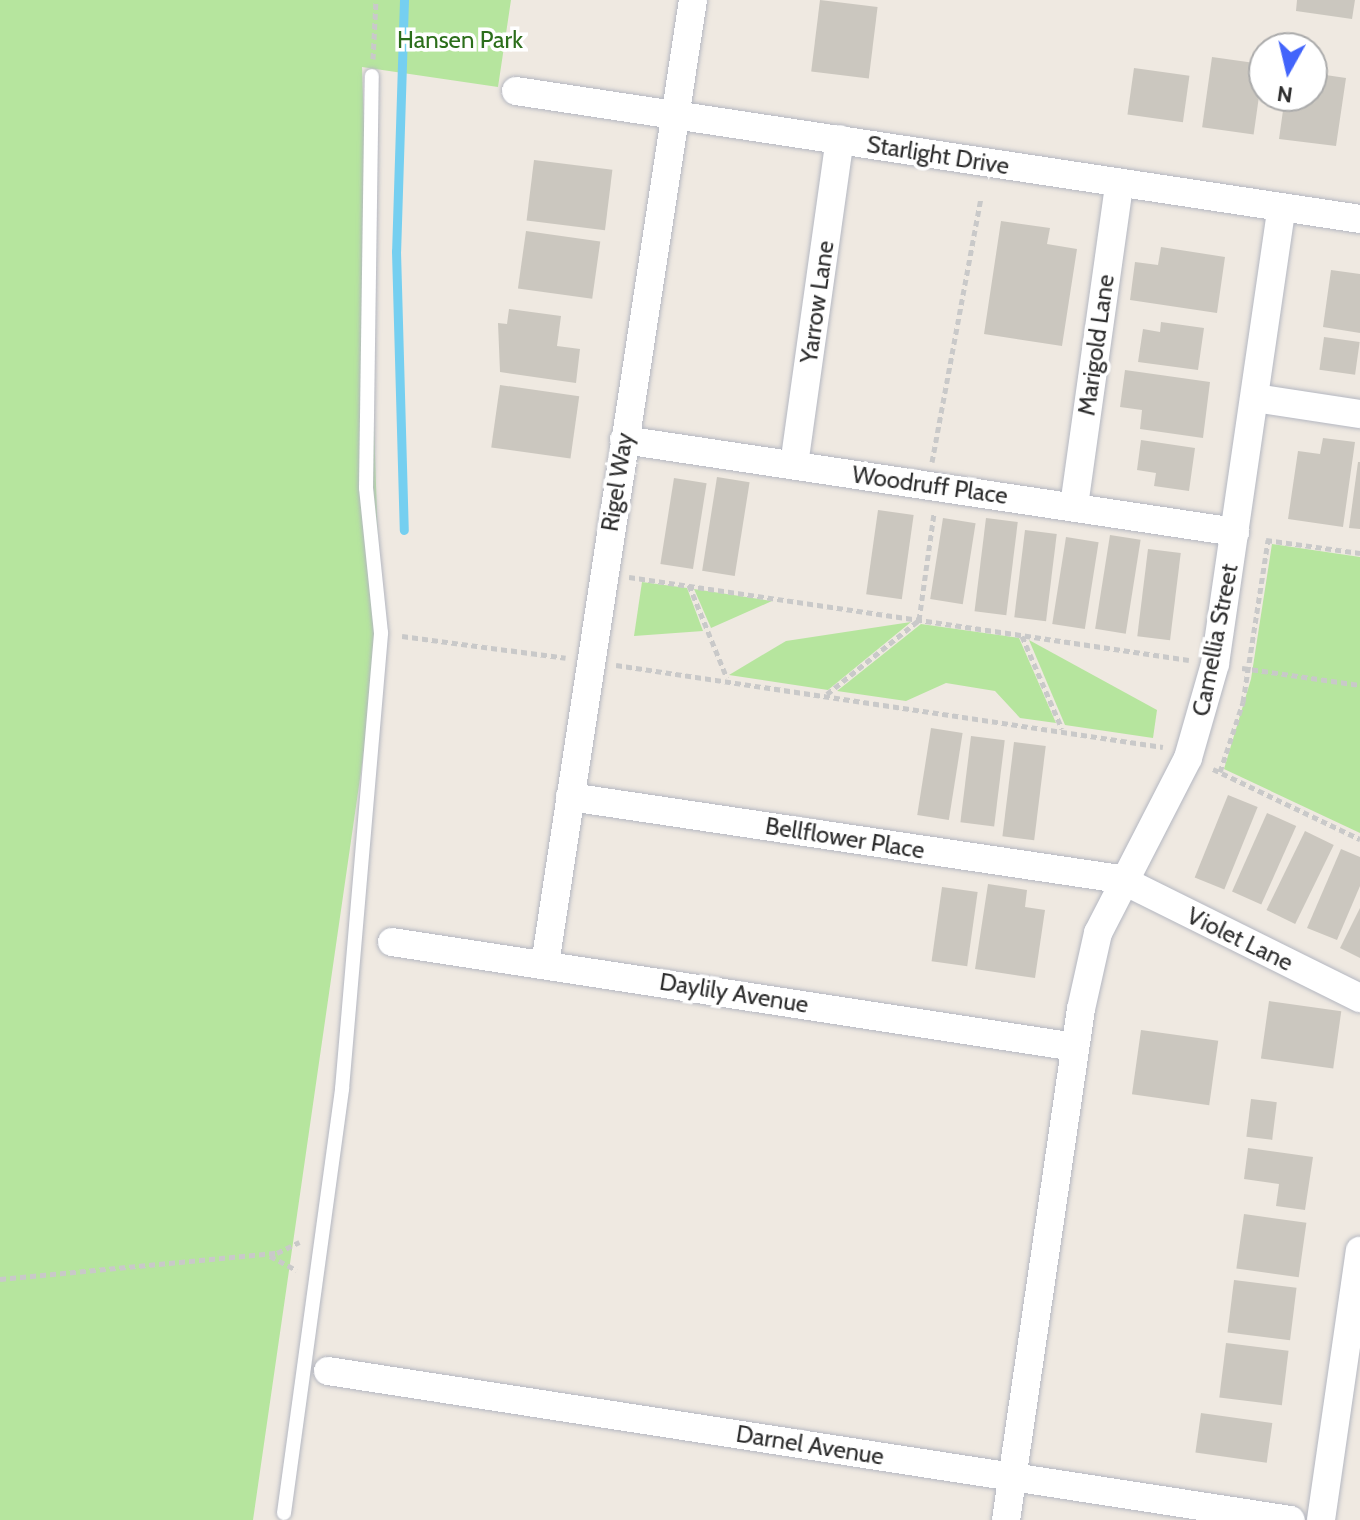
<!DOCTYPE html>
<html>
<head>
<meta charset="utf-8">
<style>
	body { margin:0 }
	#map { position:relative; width:1360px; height:1520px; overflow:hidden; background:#efe9e1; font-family:Cabin,sans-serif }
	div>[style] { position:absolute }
	.green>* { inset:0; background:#b6e59e }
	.stream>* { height:9px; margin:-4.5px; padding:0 4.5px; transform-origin:4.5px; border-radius:4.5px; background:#75cff0 }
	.building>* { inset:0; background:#cbc7bf; transform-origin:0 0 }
	.path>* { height:5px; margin-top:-2.5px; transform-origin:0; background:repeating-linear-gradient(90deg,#c9c9c9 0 6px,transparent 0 10px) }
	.roads { filter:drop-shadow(0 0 2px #b4b7c1) drop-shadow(0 0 2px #b4b7c1) }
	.service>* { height:14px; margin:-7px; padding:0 7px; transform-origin:7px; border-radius:7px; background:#fff }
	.minor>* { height:28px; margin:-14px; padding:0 14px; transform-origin:14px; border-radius:14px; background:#fff }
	span { translate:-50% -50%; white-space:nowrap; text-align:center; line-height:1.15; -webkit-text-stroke:7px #fff; paint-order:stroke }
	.park-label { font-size:24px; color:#2c6e1b }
	.street-label { font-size:24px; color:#2e2e2e }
	.north { position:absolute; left:1248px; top:32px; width:80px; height:80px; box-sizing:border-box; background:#fff; border:2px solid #ababab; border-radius:50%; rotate:188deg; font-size:22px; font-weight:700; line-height:32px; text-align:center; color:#2e2e2e }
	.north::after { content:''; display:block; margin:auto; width:28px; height:36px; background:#4264fb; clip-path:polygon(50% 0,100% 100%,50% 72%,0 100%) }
</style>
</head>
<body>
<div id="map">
	<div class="green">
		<i style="clip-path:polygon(0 0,511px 0,498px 87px,362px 67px,381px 633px,253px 1520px,0 1520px)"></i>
		<i style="clip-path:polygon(1272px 544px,1360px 557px,1360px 833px,1224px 769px,1251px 679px)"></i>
		<i style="clip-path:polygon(642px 582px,687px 588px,703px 631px,634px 636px)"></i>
		<i style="clip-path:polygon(694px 589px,772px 601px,711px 628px)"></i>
		<i style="clip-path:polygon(911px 622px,828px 690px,729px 675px,786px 641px)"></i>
		<i style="clip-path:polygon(921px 624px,1019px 638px,1056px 723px,1020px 718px,995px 691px,946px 683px,906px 701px,837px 691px)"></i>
		<i style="clip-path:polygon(1029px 640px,1157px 710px,1153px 738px,1065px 725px)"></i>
	</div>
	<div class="stream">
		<i style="left:404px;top:0;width:251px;rotate:91.8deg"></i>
		<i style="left:396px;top:251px;width:279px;rotate:88.4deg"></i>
	</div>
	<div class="building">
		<i style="left:820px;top:0;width:58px;height:72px;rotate:7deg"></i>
		<i style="clip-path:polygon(1297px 0,1355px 0,1352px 19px,1296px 11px)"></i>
		<i style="left:1212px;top:57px;width:52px;height:71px;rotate:8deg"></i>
		<i style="left:1134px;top:68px;width:56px;height:47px;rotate:8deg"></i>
		<i style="clip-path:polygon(1312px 73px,1346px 78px,1336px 146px,1279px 139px,1285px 96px,1312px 96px)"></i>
		<i style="left:534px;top:160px;width:79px;height:61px;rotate:7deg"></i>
		<i style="clip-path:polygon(1001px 221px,1050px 228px,1047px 244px,1077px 249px,1062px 346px,984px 334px)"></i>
		<i style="left:526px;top:231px;width:75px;height:58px;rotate:8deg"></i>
		<i style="clip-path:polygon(1161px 247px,1225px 257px,1217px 313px,1130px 300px,1135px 262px,1158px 265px)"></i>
		<i style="clip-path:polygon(1331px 270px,1360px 274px,1360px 333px,1323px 327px)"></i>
		<i style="clip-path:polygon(509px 309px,561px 316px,557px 346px,580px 349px,576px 383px,500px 372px,498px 323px,507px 324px)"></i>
		<i style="clip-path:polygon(1161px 322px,1204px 328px,1198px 370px,1138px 362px,1143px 329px,1160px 332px)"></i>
		<i style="left:1324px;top:337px;width:36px;height:33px;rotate:8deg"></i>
		<i style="clip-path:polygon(1125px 370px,1210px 382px,1203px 438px,1140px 429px,1142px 410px,1120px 407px)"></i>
		<i style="left:500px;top:385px;width:80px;height:63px;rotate:8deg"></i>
		<i style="clip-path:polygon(1323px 438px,1355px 442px,1343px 527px,1288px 519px,1298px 451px,1320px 454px)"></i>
		<i style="clip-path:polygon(1141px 440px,1195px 448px,1189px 491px,1154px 486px,1156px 473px,1137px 470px)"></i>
		<i style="clip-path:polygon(1358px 462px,1360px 462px,1360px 529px,1349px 528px)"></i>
		<i style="left:717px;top:477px;width:33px;height:95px;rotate:9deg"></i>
		<i style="left:674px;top:478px;width:33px;height:87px;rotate:9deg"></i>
		<i style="left:878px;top:510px;width:36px;height:85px;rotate:8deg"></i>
		<i style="left:943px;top:518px;width:33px;height:82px;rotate:9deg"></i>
		<i style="left:986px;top:518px;width:32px;height:94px;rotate:7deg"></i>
		<i style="left:1025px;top:530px;width:32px;height:88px;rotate:7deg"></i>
		<i style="left:1110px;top:535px;width:31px;height:95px;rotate:9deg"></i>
		<i style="left:1066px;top:537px;width:33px;height:88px;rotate:9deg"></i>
		<i style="left:1148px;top:549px;width:33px;height:88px;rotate:7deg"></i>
		<i style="left:931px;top:728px;width:32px;height:88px;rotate:9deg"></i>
		<i style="left:971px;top:736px;width:34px;height:87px;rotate:7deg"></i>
		<i style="left:1014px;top:742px;width:32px;height:95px;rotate:7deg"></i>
		<i style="left:1228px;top:795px;width:32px;height:89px;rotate:22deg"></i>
		<i style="left:1267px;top:813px;width:32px;height:86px;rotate:24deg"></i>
		<i style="left:1305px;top:831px;width:32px;height:88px;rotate:26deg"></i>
		<i style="clip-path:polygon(1341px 849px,1360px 857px,1360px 886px,1337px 940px,1307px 928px)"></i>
		<i style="clip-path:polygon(988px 884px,1027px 890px,1025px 907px,1045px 910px,1035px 978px,975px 969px)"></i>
		<i style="left:942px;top:887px;width:36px;height:75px;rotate:8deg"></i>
		<i style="clip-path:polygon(1360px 908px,1360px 958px,1340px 948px)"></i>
		<i style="left:1269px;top:1001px;width:73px;height:58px;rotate:8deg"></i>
		<i style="left:1141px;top:1030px;width:78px;height:65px;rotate:8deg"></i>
		<i style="left:1251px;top:1099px;width:26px;height:38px;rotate:7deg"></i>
		<i style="clip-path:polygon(1248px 1148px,1313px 1157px,1305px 1210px,1276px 1206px,1279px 1184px,1244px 1179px)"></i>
		<i style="left:1244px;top:1214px;width:63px;height:55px;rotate:8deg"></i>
		<i style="left:1234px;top:1280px;width:63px;height:53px;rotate:7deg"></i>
		<i style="left:1226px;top:1343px;width:63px;height:55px;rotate:7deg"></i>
		<i style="left:1201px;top:1413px;width:72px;height:40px;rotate:8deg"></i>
	</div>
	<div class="path">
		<i style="left:373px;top:59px;width:59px;rotate:-87.1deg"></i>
		<i style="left:932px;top:462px;width:269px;rotate:-79.5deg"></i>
		<i style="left:1266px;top:540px;width:95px;rotate:7.9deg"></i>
		<i style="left:629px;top:577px;width:566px;rotate:8.43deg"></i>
		<i style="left:689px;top:585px;width:100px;rotate:67.8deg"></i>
		<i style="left:402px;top:636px;width:165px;rotate:7.6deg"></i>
		<i style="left:1022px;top:636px;width:101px;rotate:66.7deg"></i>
		<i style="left:616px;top:665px;width:553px;rotate:8.53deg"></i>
		<i style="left:1242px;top:668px;width:119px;rotate:8.2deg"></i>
		<i style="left:827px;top:694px;width:118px;rotate:-38.8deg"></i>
		<i style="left:919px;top:620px;width:108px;rotate:-82deg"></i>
		<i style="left:1213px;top:769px;width:163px;rotate:25.5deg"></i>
		<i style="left:1220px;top:772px;width:74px;rotate:-71.8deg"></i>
		<i style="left:1243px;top:702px;width:164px;rotate:-81.2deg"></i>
		<i style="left:270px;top:1256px;width:30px;rotate:28deg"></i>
		<i style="left:0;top:1279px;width:278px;rotate:-5.4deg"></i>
		<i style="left:277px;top:1253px;width:25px;rotate:-26deg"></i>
	</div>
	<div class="roads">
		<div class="service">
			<i style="left:284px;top:1513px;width:428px;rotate:-82.2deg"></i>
			<i style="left:342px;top:1089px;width:458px;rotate:-85.1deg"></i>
			<i style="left:381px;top:633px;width:146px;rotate:-95.9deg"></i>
			<i style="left:366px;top:488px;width:412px;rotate:-89.2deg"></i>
		</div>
		<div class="minor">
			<i style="left:516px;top:91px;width:854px;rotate:8.62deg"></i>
			<i style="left:1255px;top:398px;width:106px;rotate:8.7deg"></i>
			<i style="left:624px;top:440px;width:618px;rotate:8.56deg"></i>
			<i style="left:794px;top:465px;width:329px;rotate:-82deg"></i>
			<i style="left:1074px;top:506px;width:325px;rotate:-82deg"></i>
			<i style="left:570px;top:797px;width:556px;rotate:8.48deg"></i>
			<i style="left:1120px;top:879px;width:268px;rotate:26.4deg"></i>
			<i style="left:392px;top:942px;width:691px;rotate:8.74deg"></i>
			<i style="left:545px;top:964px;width:975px;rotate:-81.27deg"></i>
			<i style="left:328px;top:1371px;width:974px;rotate:8.8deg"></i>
			<i style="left:1006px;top:1520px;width:516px;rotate:-81.65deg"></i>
			<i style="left:1081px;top:1009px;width:78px;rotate:-77.4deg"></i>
			<i style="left:1098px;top:933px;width:197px;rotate:-62.8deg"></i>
			<i style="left:1188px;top:758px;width:98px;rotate:-74deg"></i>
			<i style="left:1215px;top:664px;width:459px;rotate:-81.7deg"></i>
			<i style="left:1321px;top:1520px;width:272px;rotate:-81.8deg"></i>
		</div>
	</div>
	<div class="park-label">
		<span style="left:460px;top:40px">Hansen Park</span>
	</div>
	<div class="street-label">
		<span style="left:938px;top:155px;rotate:9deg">Starlight Drive</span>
		<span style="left:817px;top:302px;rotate:-82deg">Yarrow Lane</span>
		<span style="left:1096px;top:345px;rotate:-82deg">Marigold Lane</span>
		<span style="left:617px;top:482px;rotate:-81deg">Rigel Way</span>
		<span style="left:930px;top:485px;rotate:8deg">Woodruff Place</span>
		<span style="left:1215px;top:640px;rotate:-79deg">Camellia Street</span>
		<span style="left:845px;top:838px;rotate:9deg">Bellflower Place</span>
		<span style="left:1240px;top:939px;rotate:26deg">Violet Lane</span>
		<span style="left:734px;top:993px;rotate:9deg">Daylily Avenue</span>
		<span style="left:810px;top:1445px;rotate:9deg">Darnel Avenue</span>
	</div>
	<div class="north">N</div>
</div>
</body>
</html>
